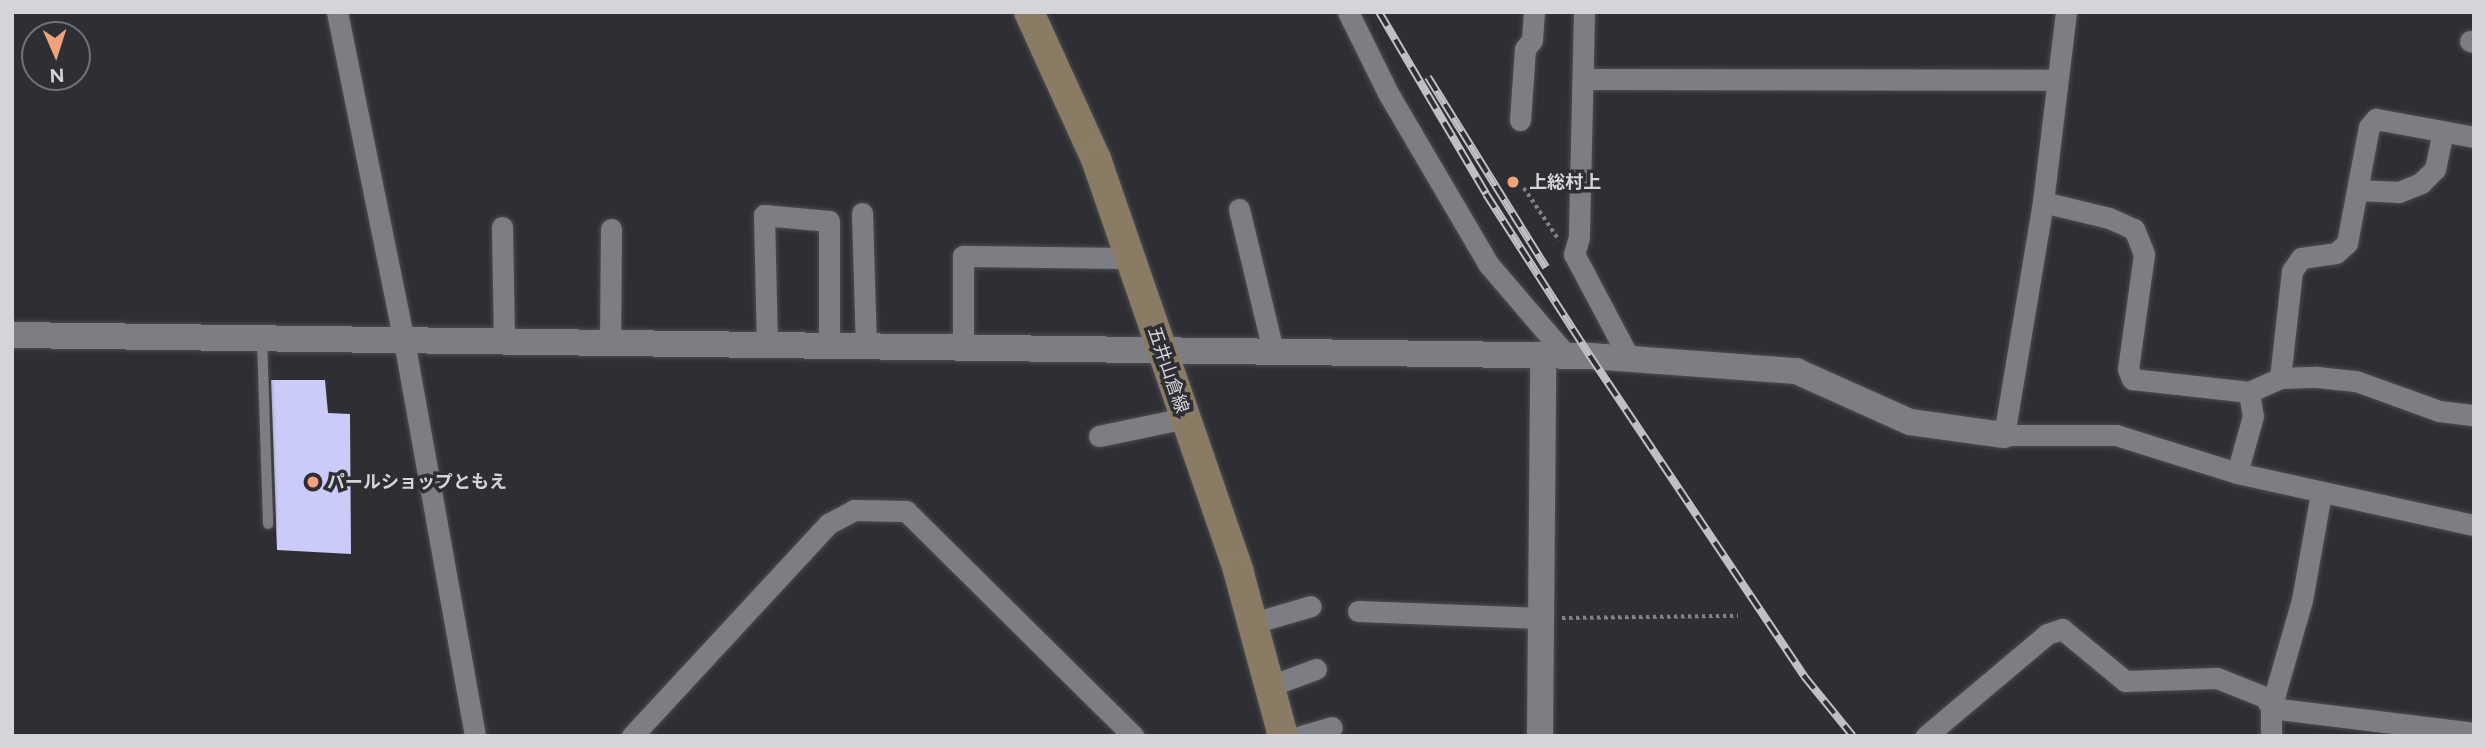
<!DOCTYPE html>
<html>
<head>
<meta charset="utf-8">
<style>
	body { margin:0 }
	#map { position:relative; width:2486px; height:748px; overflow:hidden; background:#2e2f34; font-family:Figtree,"Noto Sans JP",sans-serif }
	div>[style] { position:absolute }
	.building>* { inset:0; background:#cbcbfa }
	.path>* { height:3.5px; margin-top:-1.75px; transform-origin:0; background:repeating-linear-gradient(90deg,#828387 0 3.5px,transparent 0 7px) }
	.roads { filter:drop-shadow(0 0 2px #4c4c51) drop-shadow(0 0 2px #4c4c51) }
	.service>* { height:10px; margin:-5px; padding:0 5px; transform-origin:5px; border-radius:5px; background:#7d7d84 }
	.minor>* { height:21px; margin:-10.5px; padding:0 10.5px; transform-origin:10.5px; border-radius:10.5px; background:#7d7d84 }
	.tertiary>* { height:26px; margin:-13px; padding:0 13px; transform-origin:13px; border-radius:13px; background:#7d7d84 }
	.secondary>* { height:30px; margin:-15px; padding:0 15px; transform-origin:15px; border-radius:15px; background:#8a7c64 }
	.rail>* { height:8px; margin-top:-4px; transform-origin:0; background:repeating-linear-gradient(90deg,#2e2f34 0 16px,#c0c0c4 0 32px); box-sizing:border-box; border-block:2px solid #c0c0c4 }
	.dots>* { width:19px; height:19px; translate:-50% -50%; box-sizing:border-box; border:4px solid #2e2f34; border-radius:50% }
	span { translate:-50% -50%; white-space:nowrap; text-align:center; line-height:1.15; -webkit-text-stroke:7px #2e2f34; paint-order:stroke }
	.poi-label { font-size:18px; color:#d5d5d9; font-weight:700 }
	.left { translate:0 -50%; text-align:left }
	.street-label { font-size:18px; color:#d5d5d9 }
	.frame { position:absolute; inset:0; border:14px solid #d5d5d9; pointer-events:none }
	.north { position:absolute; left:21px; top:21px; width:70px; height:70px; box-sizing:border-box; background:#2e2f34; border:2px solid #717176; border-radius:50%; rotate:177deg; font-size:19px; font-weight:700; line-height:28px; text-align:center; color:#d5d5d9 }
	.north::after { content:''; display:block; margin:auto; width:24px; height:32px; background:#f1a27b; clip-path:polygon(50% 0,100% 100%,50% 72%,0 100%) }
</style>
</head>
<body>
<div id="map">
	<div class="building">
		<i style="clip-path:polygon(271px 380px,325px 380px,328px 413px,350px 414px,351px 554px,277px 550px)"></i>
	</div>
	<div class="path">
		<i style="left:1524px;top:188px;width:63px;rotate:56.1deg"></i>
		<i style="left:1562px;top:618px;width:176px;rotate:-0.7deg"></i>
	</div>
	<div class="roads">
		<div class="service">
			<i style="left:262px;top:339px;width:185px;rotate:88.1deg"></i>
		</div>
		<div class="minor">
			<i style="left:337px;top:12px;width:336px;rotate:78.5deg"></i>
			<i style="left:404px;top:341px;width:401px;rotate:79.8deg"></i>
			<i style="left:1348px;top:12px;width:90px;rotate:63.7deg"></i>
			<i style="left:1388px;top:93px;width:199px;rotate:59.6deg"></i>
			<i style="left:1489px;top:265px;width:120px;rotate:49.4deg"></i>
			<i style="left:1584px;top:12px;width:225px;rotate:91.3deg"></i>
			<i style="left:1579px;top:237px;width:18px;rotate:106deg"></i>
			<i style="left:1574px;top:254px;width:118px;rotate:62.1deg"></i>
			<i style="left:2066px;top:12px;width:191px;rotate:96.9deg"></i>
			<i style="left:2043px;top:202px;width:236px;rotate:99.5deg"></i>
			<i style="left:2004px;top:435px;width:112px"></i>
			<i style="left:2116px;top:435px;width:127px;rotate:17.4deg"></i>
			<i style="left:2237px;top:473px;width:243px;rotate:12.4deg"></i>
			<i style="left:2470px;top:41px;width:4px;rotate:14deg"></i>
			<i style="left:1584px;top:79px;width:472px;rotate:0.1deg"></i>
			<i style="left:1520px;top:120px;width:71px;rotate:-86deg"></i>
			<i style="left:1525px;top:49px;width:11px;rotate:-52deg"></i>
			<i style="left:1532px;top:40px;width:28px;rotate:-86deg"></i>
			<i style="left:2357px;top:190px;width:42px;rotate:2.7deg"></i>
			<i style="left:2399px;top:192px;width:24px;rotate:-22deg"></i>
			<i style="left:2421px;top:183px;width:20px;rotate:-45deg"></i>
			<i style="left:2435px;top:169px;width:38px;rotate:-78deg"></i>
			<i style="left:2043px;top:202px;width:68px;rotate:13.6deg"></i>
			<i style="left:2109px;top:218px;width:27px;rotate:24deg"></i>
			<i style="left:2134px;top:229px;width:27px;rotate:68deg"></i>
			<i style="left:2144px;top:254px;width:116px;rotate:97.9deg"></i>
			<i style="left:2128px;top:369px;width:11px;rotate:68deg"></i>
			<i style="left:2132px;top:379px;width:118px;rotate:6.3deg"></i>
			<i style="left:2249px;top:392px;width:24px;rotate:81deg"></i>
			<i style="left:2253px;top:416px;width:59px;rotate:105.7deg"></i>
			<i style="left:1239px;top:209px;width:146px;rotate:76.5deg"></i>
			<i style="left:862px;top:213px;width:133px;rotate:88.3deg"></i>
			<i style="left:502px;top:227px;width:116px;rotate:89deg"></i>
			<i style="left:610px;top:344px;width:115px;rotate:-89.5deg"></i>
			<i style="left:767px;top:347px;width:132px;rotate:-91.3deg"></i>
			<i style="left:764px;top:215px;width:65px;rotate:5.3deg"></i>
			<i style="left:829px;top:221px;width:125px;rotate:90deg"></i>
			<i style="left:963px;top:348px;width:92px;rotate:-90deg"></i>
			<i style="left:963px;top:256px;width:166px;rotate:0.7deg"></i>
			<i style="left:2280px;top:378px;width:108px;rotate:-83.6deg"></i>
			<i style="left:2292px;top:271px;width:16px;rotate:-55deg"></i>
			<i style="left:2301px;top:258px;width:35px;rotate:-8deg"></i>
			<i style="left:2336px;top:253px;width:15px;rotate:-42deg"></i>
			<i style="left:2347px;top:243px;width:118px;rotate:-79.3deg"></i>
			<i style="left:2369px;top:127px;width:11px;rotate:-49deg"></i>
			<i style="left:2376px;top:119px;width:100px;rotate:10.4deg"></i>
			<i style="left:2249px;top:392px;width:34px;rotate:-24deg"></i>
			<i style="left:2280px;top:378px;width:37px;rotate:-2deg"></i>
			<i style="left:2317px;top:377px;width:39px;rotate:6deg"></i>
			<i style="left:2356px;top:381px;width:88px;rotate:19.9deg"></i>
			<i style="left:2439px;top:411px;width:35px;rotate:7deg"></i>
			<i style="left:1099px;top:436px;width:88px;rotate:-11.8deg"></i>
			<i style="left:1358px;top:611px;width:183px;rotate:2.2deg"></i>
			<i style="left:1253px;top:623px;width:60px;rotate:-16.3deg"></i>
			<i style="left:1270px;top:686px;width:49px;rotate:-20.3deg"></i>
			<i style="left:2271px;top:708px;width:205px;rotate:7deg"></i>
			<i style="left:632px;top:736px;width:289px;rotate:-47.2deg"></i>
			<i style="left:828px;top:524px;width:30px;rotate:-28deg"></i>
			<i style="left:854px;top:510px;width:52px;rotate:1.1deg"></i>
			<i style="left:906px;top:511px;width:320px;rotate:44.7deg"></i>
			<i style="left:1301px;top:736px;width:32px;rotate:-16deg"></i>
			<i style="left:1926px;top:736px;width:158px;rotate:-40.1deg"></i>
			<i style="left:2047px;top:634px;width:16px;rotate:-18deg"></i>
			<i style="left:2062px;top:629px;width:82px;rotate:39.5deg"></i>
			<i style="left:2125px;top:681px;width:92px;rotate:-1.9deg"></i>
			<i style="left:2217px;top:678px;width:52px;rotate:21.6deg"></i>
			<i style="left:2265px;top:697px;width:13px;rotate:61deg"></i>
			<i style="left:2271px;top:736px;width:28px;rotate:-90deg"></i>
			<i style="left:2271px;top:708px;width:112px;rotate:-74deg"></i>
			<i style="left:2302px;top:600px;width:109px;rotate:-79.9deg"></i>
		</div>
		<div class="tertiary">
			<i style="left:12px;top:335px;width:1578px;rotate:0.76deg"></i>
			<i style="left:1590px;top:356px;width:207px;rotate:4.2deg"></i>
			<i style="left:1796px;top:371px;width:125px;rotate:24.1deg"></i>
			<i style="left:1910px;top:422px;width:95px;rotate:7.9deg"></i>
			<i style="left:1540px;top:736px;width:380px;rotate:-89.5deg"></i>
		</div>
		<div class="secondary">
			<i style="left:1029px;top:12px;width:162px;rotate:65.5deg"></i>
			<i style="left:1096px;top:159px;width:435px;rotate:70.9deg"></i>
			<i style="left:1238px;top:570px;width:172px;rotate:74.8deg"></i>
		</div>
	</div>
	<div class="rail">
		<i style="left:1379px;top:12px;width:211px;rotate:59.5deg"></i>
		<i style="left:1486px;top:194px;width:193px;rotate:57.3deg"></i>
		<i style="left:1590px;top:356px;width:385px;rotate:56.2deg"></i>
		<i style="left:1804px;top:676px;width:77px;rotate:50.8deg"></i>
		<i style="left:1428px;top:77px;width:224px;rotate:58.2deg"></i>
	</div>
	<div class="dots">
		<i style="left:1513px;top:182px;background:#f1a27b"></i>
		<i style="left:313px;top:482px;background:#f1a27b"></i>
	</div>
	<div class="poi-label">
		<span class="left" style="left:1529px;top:182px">上総村上</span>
		<span class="left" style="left:327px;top:482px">パールショップともえ</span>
	</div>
	<div class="street-label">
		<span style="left:1168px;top:370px;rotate:71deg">五井山倉線</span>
	</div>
	<div class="frame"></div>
	<div class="north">N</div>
</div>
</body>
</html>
